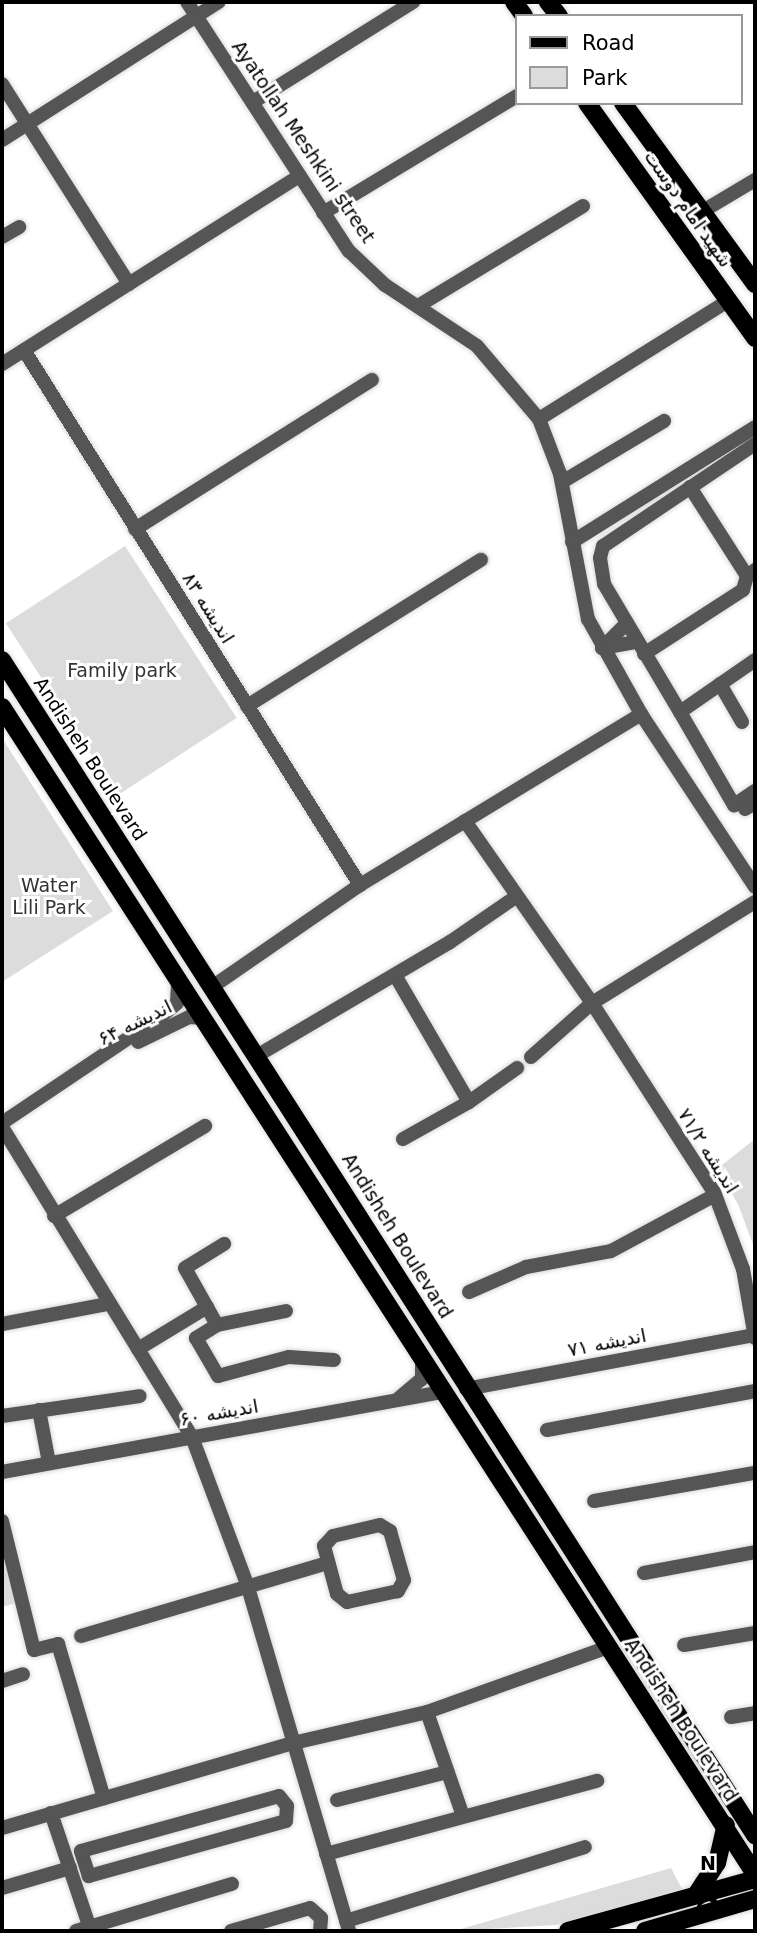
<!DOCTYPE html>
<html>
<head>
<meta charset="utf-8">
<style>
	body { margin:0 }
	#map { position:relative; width:757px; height:1933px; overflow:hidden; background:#fff; font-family:"DejaVu Sans",Cairo,sans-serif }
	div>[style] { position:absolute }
	.green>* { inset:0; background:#dcdcdc; transform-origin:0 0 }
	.roads { filter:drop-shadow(0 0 2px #dbdbdb) drop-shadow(0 0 2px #dbdbdb) }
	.minor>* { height:14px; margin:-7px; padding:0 7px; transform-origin:7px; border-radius:7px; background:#555 }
	.major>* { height:18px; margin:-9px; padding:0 9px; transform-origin:9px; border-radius:9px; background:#000 }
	span { translate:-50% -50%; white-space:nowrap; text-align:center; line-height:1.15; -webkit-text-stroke:6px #fff; paint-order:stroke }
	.street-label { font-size:19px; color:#000 }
	.park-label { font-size:19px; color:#333 }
	.frame { position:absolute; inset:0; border:4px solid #000; pointer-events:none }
	.legend { position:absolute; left:515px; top:14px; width:228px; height:91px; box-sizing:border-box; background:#fff; border:2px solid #999; margin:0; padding:9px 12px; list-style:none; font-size:21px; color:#000 }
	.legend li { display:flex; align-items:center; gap:14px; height:35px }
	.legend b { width:35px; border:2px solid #999 }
	.north { position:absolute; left:673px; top:1849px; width:70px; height:70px; -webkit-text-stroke:5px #fff; paint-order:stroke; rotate:0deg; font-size:19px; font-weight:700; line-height:28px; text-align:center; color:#000 }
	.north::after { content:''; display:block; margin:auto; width:24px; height:32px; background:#000; clip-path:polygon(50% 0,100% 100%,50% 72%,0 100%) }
</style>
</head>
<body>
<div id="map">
	<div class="green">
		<i style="left:125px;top:546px;width:205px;height:142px;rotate:57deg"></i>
		<i style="clip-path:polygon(2px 738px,113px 911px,2px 982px)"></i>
		<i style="clip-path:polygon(755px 1139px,755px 1250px,738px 1204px,717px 1169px)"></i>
		<i style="clip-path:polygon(2px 1553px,16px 1603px,2px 1607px)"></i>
		<i style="clip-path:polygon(671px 1868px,682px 1889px,556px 1925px,454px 1931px)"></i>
	</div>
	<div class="roads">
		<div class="minor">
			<i style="left:187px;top:2px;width:297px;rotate:57deg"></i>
			<i style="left:349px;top:251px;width:50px;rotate:43.4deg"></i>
			<i style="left:385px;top:285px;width:110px;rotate:33.5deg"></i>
			<i style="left:477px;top:346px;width:96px;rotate:49.7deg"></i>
			<i style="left:539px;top:419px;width:59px;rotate:69.1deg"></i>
			<i style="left:560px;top:474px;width:148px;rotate:79.1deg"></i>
			<i style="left:588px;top:619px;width:109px;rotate:60.8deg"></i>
			<i style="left:641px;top:714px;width:207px;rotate:56.6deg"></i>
			<i style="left:2px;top:84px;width:237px;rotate:57.6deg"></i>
			<i style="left:253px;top:102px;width:189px;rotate:-32deg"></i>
			<i style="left:2px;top:140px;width:257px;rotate:-32.5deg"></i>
			<i style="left:703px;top:211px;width:61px;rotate:-30.8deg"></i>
			<i style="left:323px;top:213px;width:227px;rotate:-31.1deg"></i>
			<i style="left:2px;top:237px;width:20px;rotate:-30deg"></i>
			<i style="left:418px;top:306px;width:193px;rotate:-31.2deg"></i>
			<i style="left:24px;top:350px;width:632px;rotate:57.87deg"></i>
			<i style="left:2px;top:364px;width:352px;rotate:-32.3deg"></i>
			<i style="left:539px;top:419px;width:223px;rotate:-32deg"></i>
			<i style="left:755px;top:444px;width:183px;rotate:146.1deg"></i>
			<i style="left:603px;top:546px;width:12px;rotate:104deg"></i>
			<i style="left:600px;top:558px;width:26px;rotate:81deg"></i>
			<i style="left:604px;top:584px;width:149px;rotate:59.3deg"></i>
			<i style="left:680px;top:712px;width:91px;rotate:-34.7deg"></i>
			<i style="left:562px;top:482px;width:119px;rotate:-30.9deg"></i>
			<i style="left:690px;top:487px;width:106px;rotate:57.4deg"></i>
			<i style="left:135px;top:529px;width:280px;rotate:-32.2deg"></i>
			<i style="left:572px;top:542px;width:216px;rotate:-32.1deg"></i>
			<i style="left:602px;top:648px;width:35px;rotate:-45deg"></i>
			<i style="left:602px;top:648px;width:35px;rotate:-10deg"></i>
			<i style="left:644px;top:654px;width:118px;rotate:-32.9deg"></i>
			<i style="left:743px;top:590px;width:15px;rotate:-74deg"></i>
			<i style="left:747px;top:576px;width:10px;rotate:-37deg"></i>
			<i style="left:720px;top:684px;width:44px;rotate:59.9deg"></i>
			<i style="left:247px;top:706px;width:276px;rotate:-32deg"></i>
			<i style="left:680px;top:712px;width:108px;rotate:59.9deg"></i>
			<i style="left:734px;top:805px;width:25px;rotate:-34deg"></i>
			<i style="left:745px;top:809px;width:12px;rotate:-31deg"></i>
			<i style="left:465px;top:821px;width:222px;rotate:55.1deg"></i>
			<i style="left:592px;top:1003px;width:225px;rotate:57.2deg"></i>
			<i style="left:714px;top:1192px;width:82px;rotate:69.4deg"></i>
			<i style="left:743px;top:1269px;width:70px;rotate:80.1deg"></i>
			<i style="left:395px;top:975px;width:147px;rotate:59.8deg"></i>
			<i style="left:212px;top:987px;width:180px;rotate:-34.6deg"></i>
			<i style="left:360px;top:885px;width:329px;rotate:-31.3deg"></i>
			<i style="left:138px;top:1042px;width:57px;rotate:-26.1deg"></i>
			<i style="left:189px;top:1017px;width:14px;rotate:4deg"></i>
			<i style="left:265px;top:1051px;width:215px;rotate:-30.5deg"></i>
			<i style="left:450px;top:942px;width:81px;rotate:-34.5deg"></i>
			<i style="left:531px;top:1057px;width:81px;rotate:-41.5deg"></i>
			<i style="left:592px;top:1003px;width:192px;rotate:-31.8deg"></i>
			<i style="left:2px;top:1123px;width:195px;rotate:-33.9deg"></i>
			<i style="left:164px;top:1014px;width:17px;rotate:-40deg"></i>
			<i style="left:177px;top:1003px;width:22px;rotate:-87deg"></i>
			<i style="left:2px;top:1127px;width:364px;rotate:58.5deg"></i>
			<i style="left:192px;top:1437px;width:157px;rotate:69.5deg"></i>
			<i style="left:247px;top:1584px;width:362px;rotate:73.6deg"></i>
			<i style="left:403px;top:1139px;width:76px;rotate:-29.3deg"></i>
			<i style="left:469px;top:1102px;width:59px;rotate:-35.3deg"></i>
			<i style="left:54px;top:1216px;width:176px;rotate:-30.8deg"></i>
			<i style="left:469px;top:1292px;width:62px;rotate:-23.7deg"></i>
			<i style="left:526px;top:1267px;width:86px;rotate:-10.7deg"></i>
			<i style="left:611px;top:1251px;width:118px;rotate:-28.3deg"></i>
			<i style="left:286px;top:1311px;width:70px;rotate:168.5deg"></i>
			<i style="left:217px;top:1325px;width:25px;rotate:148deg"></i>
			<i style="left:196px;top:1338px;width:44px;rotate:59.9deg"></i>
			<i style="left:218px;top:1376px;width:73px;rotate:-15deg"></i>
			<i style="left:289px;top:1357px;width:45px;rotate:3.8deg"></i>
			<i style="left:2px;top:1324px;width:108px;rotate:-10.7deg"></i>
			<i style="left:217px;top:1325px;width:65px;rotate:-119.3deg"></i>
			<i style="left:185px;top:1268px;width:46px;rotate:-31.6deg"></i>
			<i style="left:138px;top:1349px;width:81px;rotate:-31.3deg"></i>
			<i style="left:466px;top:1389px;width:294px;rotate:-10.6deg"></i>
			<i style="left:399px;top:1398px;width:30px;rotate:-40deg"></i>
			<i style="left:422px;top:1379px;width:21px;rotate:-90deg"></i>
			<i style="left:39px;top:1410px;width:54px;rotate:79.3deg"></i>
			<i style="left:2px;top:1416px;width:139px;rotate:-8.2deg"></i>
			<i style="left:547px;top:1430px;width:212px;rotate:-10.6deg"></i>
			<i style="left:2px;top:1472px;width:448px;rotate:-10.3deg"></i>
			<i style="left:594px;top:1501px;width:163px;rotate:-9.9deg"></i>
			<i style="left:2px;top:1521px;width:133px;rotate:76.1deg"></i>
			<i style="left:34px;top:1650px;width:25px;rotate:-14deg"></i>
			<i style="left:58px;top:1644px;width:161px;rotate:73.4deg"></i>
			<i style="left:380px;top:1525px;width:12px;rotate:31deg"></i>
			<i style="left:390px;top:1531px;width:51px;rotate:74.1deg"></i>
			<i style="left:404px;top:1580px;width:13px;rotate:119deg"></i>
			<i style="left:398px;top:1591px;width:52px;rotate:167.8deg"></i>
			<i style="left:347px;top:1602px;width:13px;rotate:-141deg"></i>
			<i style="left:337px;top:1594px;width:50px;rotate:-105.2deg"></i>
			<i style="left:324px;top:1546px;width:13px;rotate:-48deg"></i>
			<i style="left:333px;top:1536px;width:48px;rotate:-13.2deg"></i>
			<i style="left:644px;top:1573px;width:113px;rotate:-10.7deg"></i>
			<i style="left:81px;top:1636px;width:258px;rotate:-16.5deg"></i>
			<i style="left:684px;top:1645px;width:72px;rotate:-9.6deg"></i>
			<i style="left:2px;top:1681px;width:22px;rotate:-18deg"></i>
			<i style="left:427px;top:1712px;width:110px;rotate:70.9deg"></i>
			<i style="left:731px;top:1717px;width:24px;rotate:-9deg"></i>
			<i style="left:279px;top:1796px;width:13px;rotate:51deg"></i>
			<i style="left:287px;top:1806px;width:15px;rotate:94deg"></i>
			<i style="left:286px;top:1821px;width:205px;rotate:164.4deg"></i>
			<i style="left:89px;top:1876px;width:26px;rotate:-108deg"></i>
			<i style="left:81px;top:1851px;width:205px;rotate:-15.5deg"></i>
			<i style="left:337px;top:1800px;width:114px;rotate:-14.2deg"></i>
			<i style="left:51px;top:1813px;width:125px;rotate:71.3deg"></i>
			<i style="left:2px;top:1828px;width:303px;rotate:-16.3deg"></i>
			<i style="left:293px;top:1743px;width:138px;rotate:-13deg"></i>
			<i style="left:427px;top:1712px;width:193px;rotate:-19.7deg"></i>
			<i style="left:326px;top:1854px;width:281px;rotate:-15.1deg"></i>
			<i style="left:2px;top:1888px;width:71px;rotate:-16.4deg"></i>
			<i style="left:346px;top:1921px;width:250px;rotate:-17.2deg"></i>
			<i style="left:76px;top:1931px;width:163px;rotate:-16.8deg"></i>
			<i style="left:231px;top:1931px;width:82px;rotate:-16.2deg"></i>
			<i style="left:310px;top:1908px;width:15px;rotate:42deg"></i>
			<i style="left:321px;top:1918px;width:13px;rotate:94deg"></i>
		</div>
		<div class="major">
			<i style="left:514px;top:2px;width:17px;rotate:54deg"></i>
			<i style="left:548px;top:2px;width:18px;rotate:52deg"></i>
			<i style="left:587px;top:103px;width:289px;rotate:54.4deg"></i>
			<i style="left:623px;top:103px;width:224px;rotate:53.9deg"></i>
			<i style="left:2px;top:660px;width:1396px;rotate:57.35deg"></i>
			<i style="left:2px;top:707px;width:1389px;rotate:57.17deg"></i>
			<i style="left:696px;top:1895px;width:38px;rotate:-57deg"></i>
			<i style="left:717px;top:1863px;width:39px;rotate:-77deg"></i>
			<i style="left:568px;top:1931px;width:194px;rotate:-15.5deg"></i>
			<i style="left:645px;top:1931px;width:115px;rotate:-16.2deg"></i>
		</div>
	</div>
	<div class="street-label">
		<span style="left:303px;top:142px;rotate:56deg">Ayatollah Meshkini street</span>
		<span style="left:688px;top:209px;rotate:55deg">شهید امام دوست</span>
		<span style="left:208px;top:608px;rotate:58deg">اندیشه ۸۳</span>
		<span style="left:90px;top:759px;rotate:57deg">Andisheh Boulevard</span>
		<span style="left:135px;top:1023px;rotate:-26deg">اندیشه ۶۴</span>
		<span style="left:708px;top:1151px;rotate:58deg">اندیشه ۷۱/۲</span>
		<span style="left:397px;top:1236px;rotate:58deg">Andisheh Boulevard</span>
		<span style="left:607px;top:1343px;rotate:-11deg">اندیشه ۷۱</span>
		<span style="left:219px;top:1413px;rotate:-10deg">اندیشه ۶۰</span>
		<span style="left:681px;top:1720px;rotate:57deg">Andisheh Boulevard</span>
	</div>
	<div class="park-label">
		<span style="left:122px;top:671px">Family park</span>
		<span style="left:49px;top:897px">Water<br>Lili Park</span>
	</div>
	<div class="frame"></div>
	<ul class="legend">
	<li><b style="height:9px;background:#000"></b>Road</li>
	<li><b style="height:19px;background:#dcdcdc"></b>Park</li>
	</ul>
	<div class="north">N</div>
</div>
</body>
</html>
